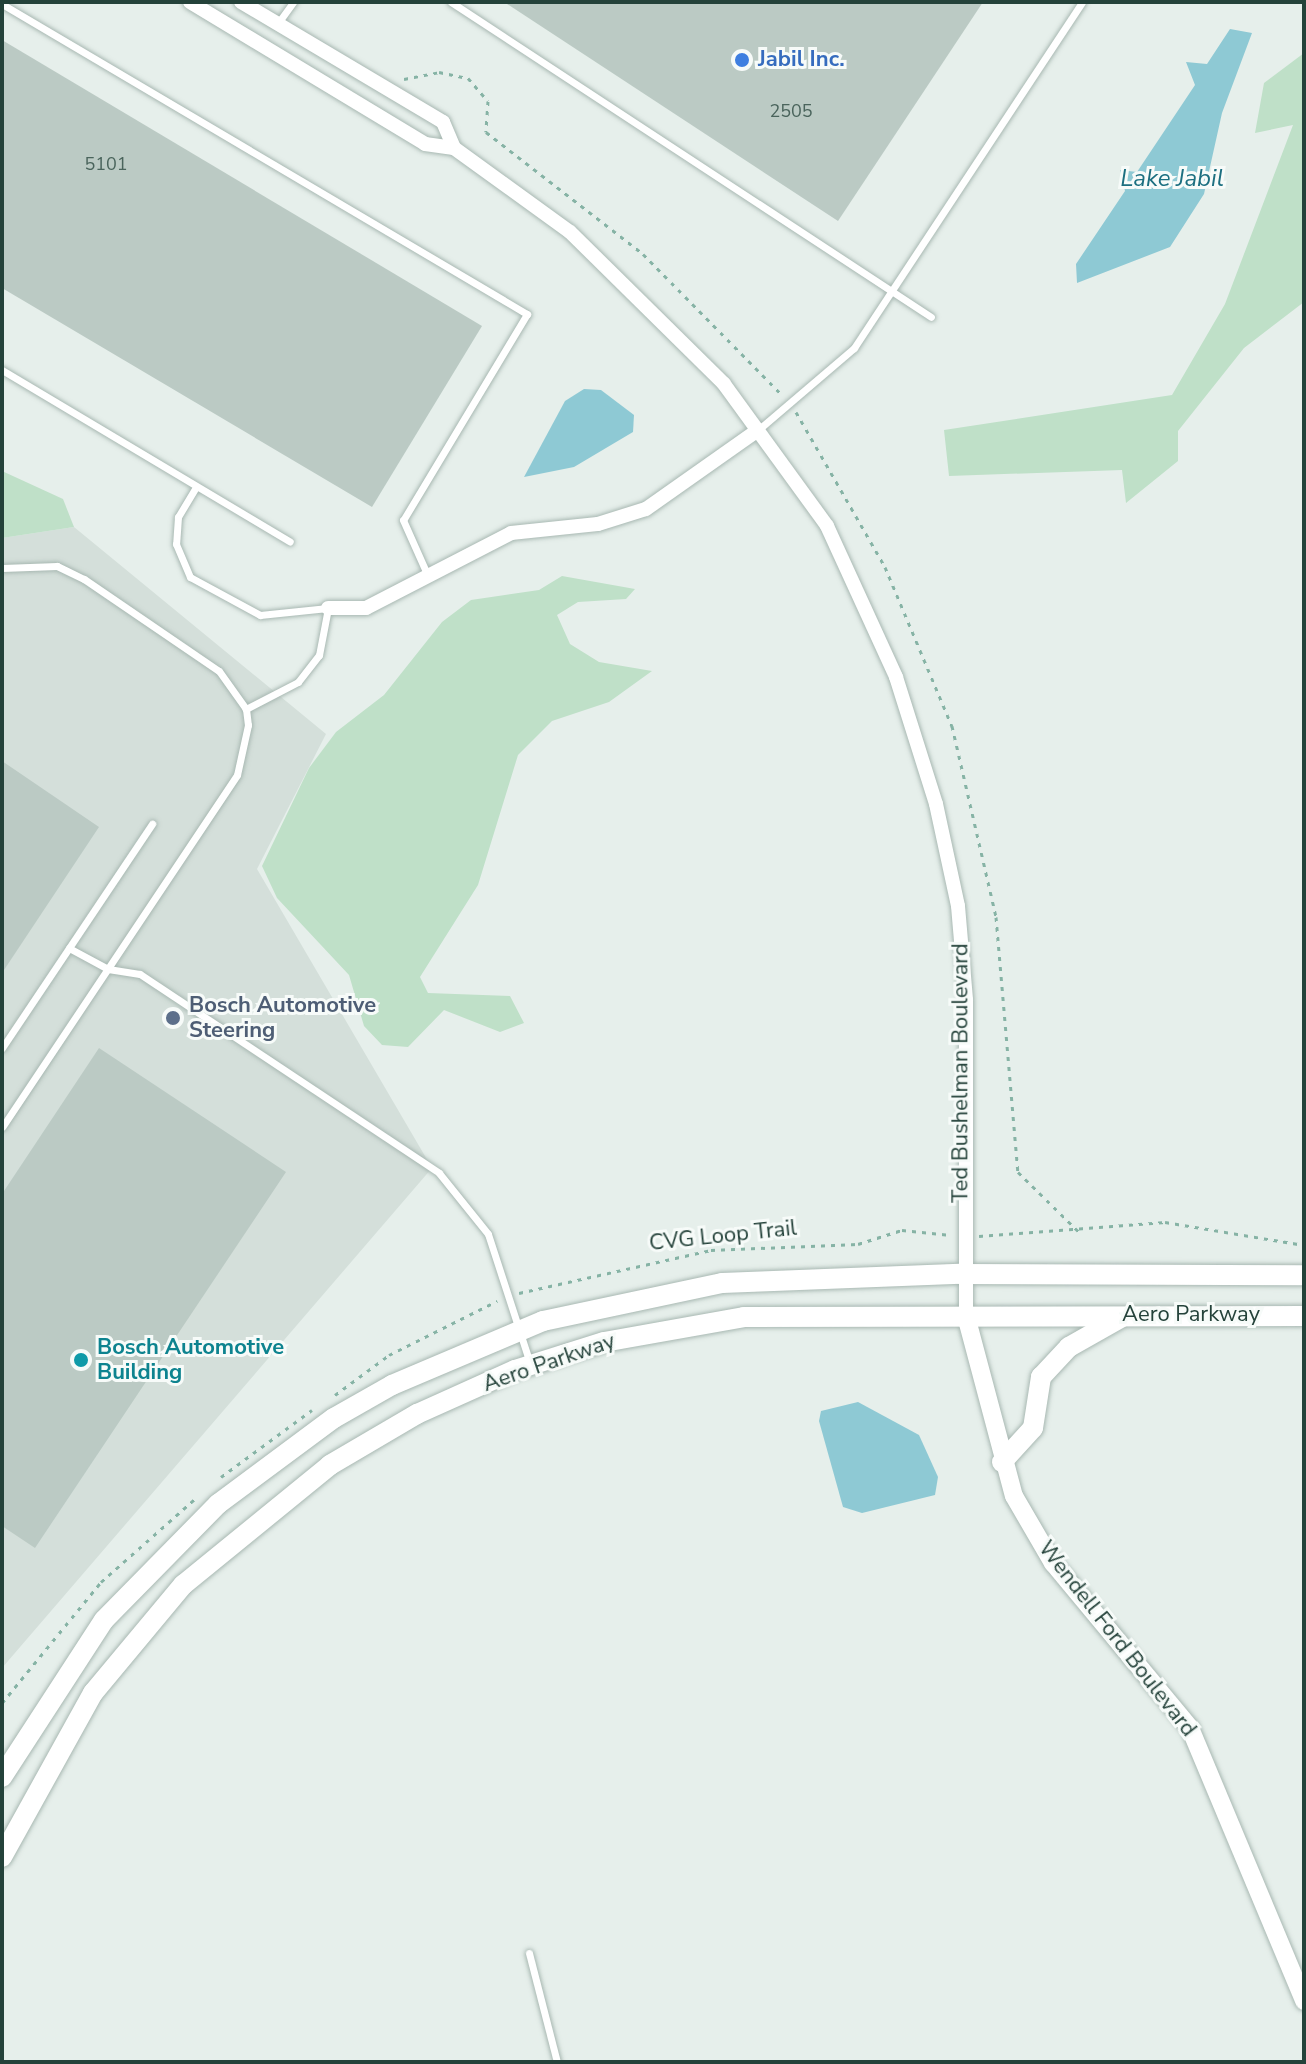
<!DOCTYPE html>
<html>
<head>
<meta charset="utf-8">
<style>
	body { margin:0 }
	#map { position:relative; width:1306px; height:2064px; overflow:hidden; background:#e6efeb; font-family:"Nunito Sans",sans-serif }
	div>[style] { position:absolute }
	.built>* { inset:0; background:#d4dfda }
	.green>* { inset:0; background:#bfe0c8 }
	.water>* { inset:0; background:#8ec9d4 }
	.building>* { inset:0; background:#bbcac4 }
	.path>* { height:3px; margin-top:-1.5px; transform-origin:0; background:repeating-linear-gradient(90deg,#86b3a5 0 4px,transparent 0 10px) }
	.roads { filter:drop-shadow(0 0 2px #a8b8b2) drop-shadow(0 0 2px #a8b8b2) }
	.service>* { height:7px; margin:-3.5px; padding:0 3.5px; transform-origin:3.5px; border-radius:3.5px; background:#fff }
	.minor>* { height:14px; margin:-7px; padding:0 7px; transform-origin:7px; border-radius:7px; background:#fff }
	.tertiary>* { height:18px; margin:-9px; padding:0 9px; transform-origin:9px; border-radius:9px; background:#fff }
	.secondary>* { height:20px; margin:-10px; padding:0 10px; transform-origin:10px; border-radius:10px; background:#fff }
	.dots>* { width:22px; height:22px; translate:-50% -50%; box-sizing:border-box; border:4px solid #f7fbf9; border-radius:50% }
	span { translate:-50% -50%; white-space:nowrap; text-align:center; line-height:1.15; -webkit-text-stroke:6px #f7fbf9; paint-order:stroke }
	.number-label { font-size:18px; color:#4a645c }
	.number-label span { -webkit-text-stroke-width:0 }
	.shop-label { font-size:22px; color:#366cbe; font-weight:700 }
	.left { translate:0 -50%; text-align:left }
	.service-label { font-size:22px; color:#4e5e75; font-weight:700 }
	.street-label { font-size:22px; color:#24423a }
	.culture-label { font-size:22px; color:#0d838f; font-weight:700 }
	.water-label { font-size:24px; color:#1c6f80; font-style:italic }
	.frame { position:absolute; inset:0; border:4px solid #24423a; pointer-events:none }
</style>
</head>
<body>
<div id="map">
	<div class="built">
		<i style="clip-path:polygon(74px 527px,326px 734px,257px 869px,432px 1168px,2px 1668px,2px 538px)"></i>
	</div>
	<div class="green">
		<i style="clip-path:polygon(1304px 53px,1304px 302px,1244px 348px,1178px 431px,1178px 461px,1126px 503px,1122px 470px,949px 476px,944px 430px,1172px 395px,1225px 304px,1293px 125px,1255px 133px,1264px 83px)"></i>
		<i style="clip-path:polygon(2px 471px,63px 499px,74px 527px,2px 538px)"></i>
		<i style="clip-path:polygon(562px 576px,635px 589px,626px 599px,578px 602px,557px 615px,570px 644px,599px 662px,652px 671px,609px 702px,552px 721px,518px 755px,478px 885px,420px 977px,428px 993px,510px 996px,524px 1023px,500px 1032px,444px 1010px,408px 1047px,382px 1045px,364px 1026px,349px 975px,277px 898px,262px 866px,309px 768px,336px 732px,384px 695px,442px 622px,471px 600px,539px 590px)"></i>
	</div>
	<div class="water">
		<i style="clip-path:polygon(1230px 29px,1252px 33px,1222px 113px,1204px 194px,1170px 247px,1077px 283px,1076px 264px,1125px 191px,1120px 170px,1137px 172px,1195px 85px,1186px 62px,1207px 64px)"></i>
		<i style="clip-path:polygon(584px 389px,601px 390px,634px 415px,633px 432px,574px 467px,524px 477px,565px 401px)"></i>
		<i style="clip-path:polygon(858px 1402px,919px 1435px,938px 1477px,935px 1495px,862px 1513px,843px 1507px,819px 1421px,821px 1411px)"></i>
	</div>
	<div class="building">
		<i style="clip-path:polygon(504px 2px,983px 2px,838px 221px)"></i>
		<i style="clip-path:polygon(2px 40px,482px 326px,372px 507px,2px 288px)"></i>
		<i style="clip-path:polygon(2px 761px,99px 827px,2px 973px)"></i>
		<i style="clip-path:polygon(99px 1048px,286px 1172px,35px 1548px,2px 1526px,2px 1194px)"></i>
	</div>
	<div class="path">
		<i style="left:404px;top:79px;width:36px;rotate:-11deg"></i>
		<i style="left:439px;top:72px;width:30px;rotate:12deg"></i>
		<i style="left:468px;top:78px;width:30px;rotate:49deg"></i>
		<i style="left:488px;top:101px;width:31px;rotate:94deg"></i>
		<i style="left:486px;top:132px;width:199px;rotate:37.8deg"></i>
		<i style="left:643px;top:254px;width:197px;rotate:45.4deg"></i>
		<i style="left:796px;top:412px;width:179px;rotate:60.1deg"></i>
		<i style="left:885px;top:567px;width:173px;rotate:67.2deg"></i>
		<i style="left:952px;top:726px;width:196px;rotate:77deg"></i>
		<i style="left:996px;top:917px;width:256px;rotate:85.1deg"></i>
		<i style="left:1018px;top:1172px;width:86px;rotate:44.5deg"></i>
		<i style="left:979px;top:1236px;width:187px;rotate:-4.3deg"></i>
		<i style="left:1165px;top:1222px;width:141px;rotate:9.4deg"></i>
		<i style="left:519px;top:1293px;width:197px;rotate:-12.6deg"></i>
		<i style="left:711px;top:1250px;width:147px;rotate:-2.3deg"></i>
		<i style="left:858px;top:1244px;width:46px;rotate:-17.7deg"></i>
		<i style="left:902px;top:1230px;width:49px;rotate:5.8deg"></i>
		<i style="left:335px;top:1395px;width:67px;rotate:-36.5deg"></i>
		<i style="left:389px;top:1355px;width:121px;rotate:-26.6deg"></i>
		<i style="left:221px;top:1477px;width:113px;rotate:-36.4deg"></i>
		<i style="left:2px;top:1703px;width:156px;rotate:-50.7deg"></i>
		<i style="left:101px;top:1582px;width:128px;rotate:-41.5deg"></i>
	</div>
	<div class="roads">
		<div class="service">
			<i style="left:451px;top:2px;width:574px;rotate:33.27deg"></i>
			<i style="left:2px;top:4px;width:610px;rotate:30.56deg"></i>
			<i style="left:527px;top:314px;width:240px;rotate:121deg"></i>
			<i style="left:403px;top:520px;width:59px;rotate:66deg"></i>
			<i style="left:278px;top:23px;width:26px;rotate:-54deg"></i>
			<i style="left:2px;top:370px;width:335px;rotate:30.8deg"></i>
			<i style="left:758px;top:430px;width:126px;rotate:-40.5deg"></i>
			<i style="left:854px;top:348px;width:414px;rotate:-56.6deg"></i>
			<i style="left:196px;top:487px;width:35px;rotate:121deg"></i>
			<i style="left:178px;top:517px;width:27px;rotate:94deg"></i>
			<i style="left:176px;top:544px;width:36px;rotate:67deg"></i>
			<i style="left:190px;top:577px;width:80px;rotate:28.5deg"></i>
			<i style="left:260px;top:615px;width:68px;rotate:-5.9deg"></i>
			<i style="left:328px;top:608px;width:48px;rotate:100.8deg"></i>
			<i style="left:319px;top:655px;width:34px;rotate:128deg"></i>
			<i style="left:298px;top:682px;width:59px;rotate:152.6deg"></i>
			<i style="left:2px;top:568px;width:55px;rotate:-2.1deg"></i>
			<i style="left:57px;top:566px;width:30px;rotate:26deg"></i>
			<i style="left:84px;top:579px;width:163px;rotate:34.3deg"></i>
			<i style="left:219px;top:671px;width:47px;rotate:54.6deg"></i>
			<i style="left:246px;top:709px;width:16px;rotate:83deg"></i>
			<i style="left:248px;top:725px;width:51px;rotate:102.4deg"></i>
			<i style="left:237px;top:775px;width:423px;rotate:123.7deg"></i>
			<i style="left:69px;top:948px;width:44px;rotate:28.3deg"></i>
			<i style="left:108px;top:969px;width:32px;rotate:9deg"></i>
			<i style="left:140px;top:974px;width:359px;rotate:33.6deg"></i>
			<i style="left:439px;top:1173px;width:78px;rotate:51.2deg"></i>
			<i style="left:488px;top:1234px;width:136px;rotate:72deg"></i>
			<i style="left:2px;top:1048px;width:270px;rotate:-56.2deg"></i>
			<i style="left:529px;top:1953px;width:113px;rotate:75.6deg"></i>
		</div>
		<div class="minor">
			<i style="left:190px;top:2px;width:275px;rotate:31.1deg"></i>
			<i style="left:425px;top:144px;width:29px;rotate:8deg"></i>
			<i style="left:454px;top:148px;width:143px;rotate:35.9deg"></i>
			<i style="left:570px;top:232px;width:216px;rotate:44.6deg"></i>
			<i style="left:724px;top:384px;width:175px;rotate:54deg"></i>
			<i style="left:827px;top:526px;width:166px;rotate:65.4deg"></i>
			<i style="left:896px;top:677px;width:133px;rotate:72.5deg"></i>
			<i style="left:936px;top:804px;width:104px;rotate:77.8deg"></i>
			<i style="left:958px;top:906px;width:94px;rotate:85.1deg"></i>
			<i style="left:966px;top:1000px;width:316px;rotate:90deg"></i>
			<i style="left:241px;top:2px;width:235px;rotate:30.7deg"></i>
			<i style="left:443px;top:122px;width:28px;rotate:67deg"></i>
			<i style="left:328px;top:608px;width:38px"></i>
			<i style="left:366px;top:608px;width:163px;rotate:-27.3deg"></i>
			<i style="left:511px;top:533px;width:87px;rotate:-5.9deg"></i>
			<i style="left:598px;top:524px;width:50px;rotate:-17.4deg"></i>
			<i style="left:646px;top:509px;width:137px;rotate:-35.2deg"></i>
		</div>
		<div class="tertiary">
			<i style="left:966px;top:1316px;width:186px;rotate:75.1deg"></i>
			<i style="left:1014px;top:1496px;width:78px;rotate:59.8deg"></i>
			<i style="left:1053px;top:1563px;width:214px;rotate:50.3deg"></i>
			<i style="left:1190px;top:1728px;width:296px;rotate:67.3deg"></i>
		</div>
		<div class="secondary">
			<i style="left:1002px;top:1462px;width:46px;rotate:-47.6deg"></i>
			<i style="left:1033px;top:1428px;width:52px;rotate:-81.1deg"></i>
			<i style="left:1041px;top:1377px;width:41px;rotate:-47deg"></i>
			<i style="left:1069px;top:1347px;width:61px;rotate:-29.5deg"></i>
			<i style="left:2px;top:1777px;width:187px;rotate:-57deg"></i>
			<i style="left:104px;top:1620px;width:163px;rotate:-45.5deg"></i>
			<i style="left:218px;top:1504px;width:144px;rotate:-36.6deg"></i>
			<i style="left:334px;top:1418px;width:67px;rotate:-29.6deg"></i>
			<i style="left:392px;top:1385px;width:164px;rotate:-23deg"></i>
			<i style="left:543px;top:1321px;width:183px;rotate:-12deg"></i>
			<i style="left:722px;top:1283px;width:238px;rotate:-2.2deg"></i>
			<i style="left:960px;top:1274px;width:344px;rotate:0.2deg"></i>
			<i style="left:2px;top:1857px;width:188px;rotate:-61deg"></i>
			<i style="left:93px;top:1693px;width:141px;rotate:-50.2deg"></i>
			<i style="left:183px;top:1585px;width:190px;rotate:-39.2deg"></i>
			<i style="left:330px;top:1465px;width:101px;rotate:-30.4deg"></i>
			<i style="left:417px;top:1414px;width:107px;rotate:-24.2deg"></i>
			<i style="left:515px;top:1370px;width:93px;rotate:-17.5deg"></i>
			<i style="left:604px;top:1342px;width:142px;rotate:-10.1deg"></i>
			<i style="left:744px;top:1317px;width:560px;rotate:-0.1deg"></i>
		</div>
	</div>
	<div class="dots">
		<i style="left:742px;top:60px;background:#3f7fe0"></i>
		<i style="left:173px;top:1018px;background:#5c6f8a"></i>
		<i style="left:81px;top:1360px;background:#0f9aa8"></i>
	</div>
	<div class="number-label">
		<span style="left:791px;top:111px">2505</span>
		<span style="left:106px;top:164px">5101</span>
	</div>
	<div class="shop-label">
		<span class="left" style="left:758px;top:60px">Jabil Inc.</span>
	</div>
	<div class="service-label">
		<span class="left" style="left:189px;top:1018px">Bosch Automotive<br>Steering</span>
	</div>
	<div class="street-label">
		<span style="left:961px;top:1073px;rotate:-90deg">Ted Bushelman Boulevard</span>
		<span style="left:723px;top:1236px;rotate:-6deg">CVG Loop Trail</span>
		<span style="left:1191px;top:1315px">Aero Parkway</span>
		<span style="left:549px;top:1363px;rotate:-19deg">Aero Parkway</span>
		<span style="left:1117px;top:1639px;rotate:52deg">Wendell Ford Boulevard</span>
	</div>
	<div class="culture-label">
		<span class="left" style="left:97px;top:1360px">Bosch Automotive<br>Building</span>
	</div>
	<div class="water-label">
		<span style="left:1172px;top:179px">Lake Jabil</span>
	</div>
	<div class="frame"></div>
</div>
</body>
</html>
